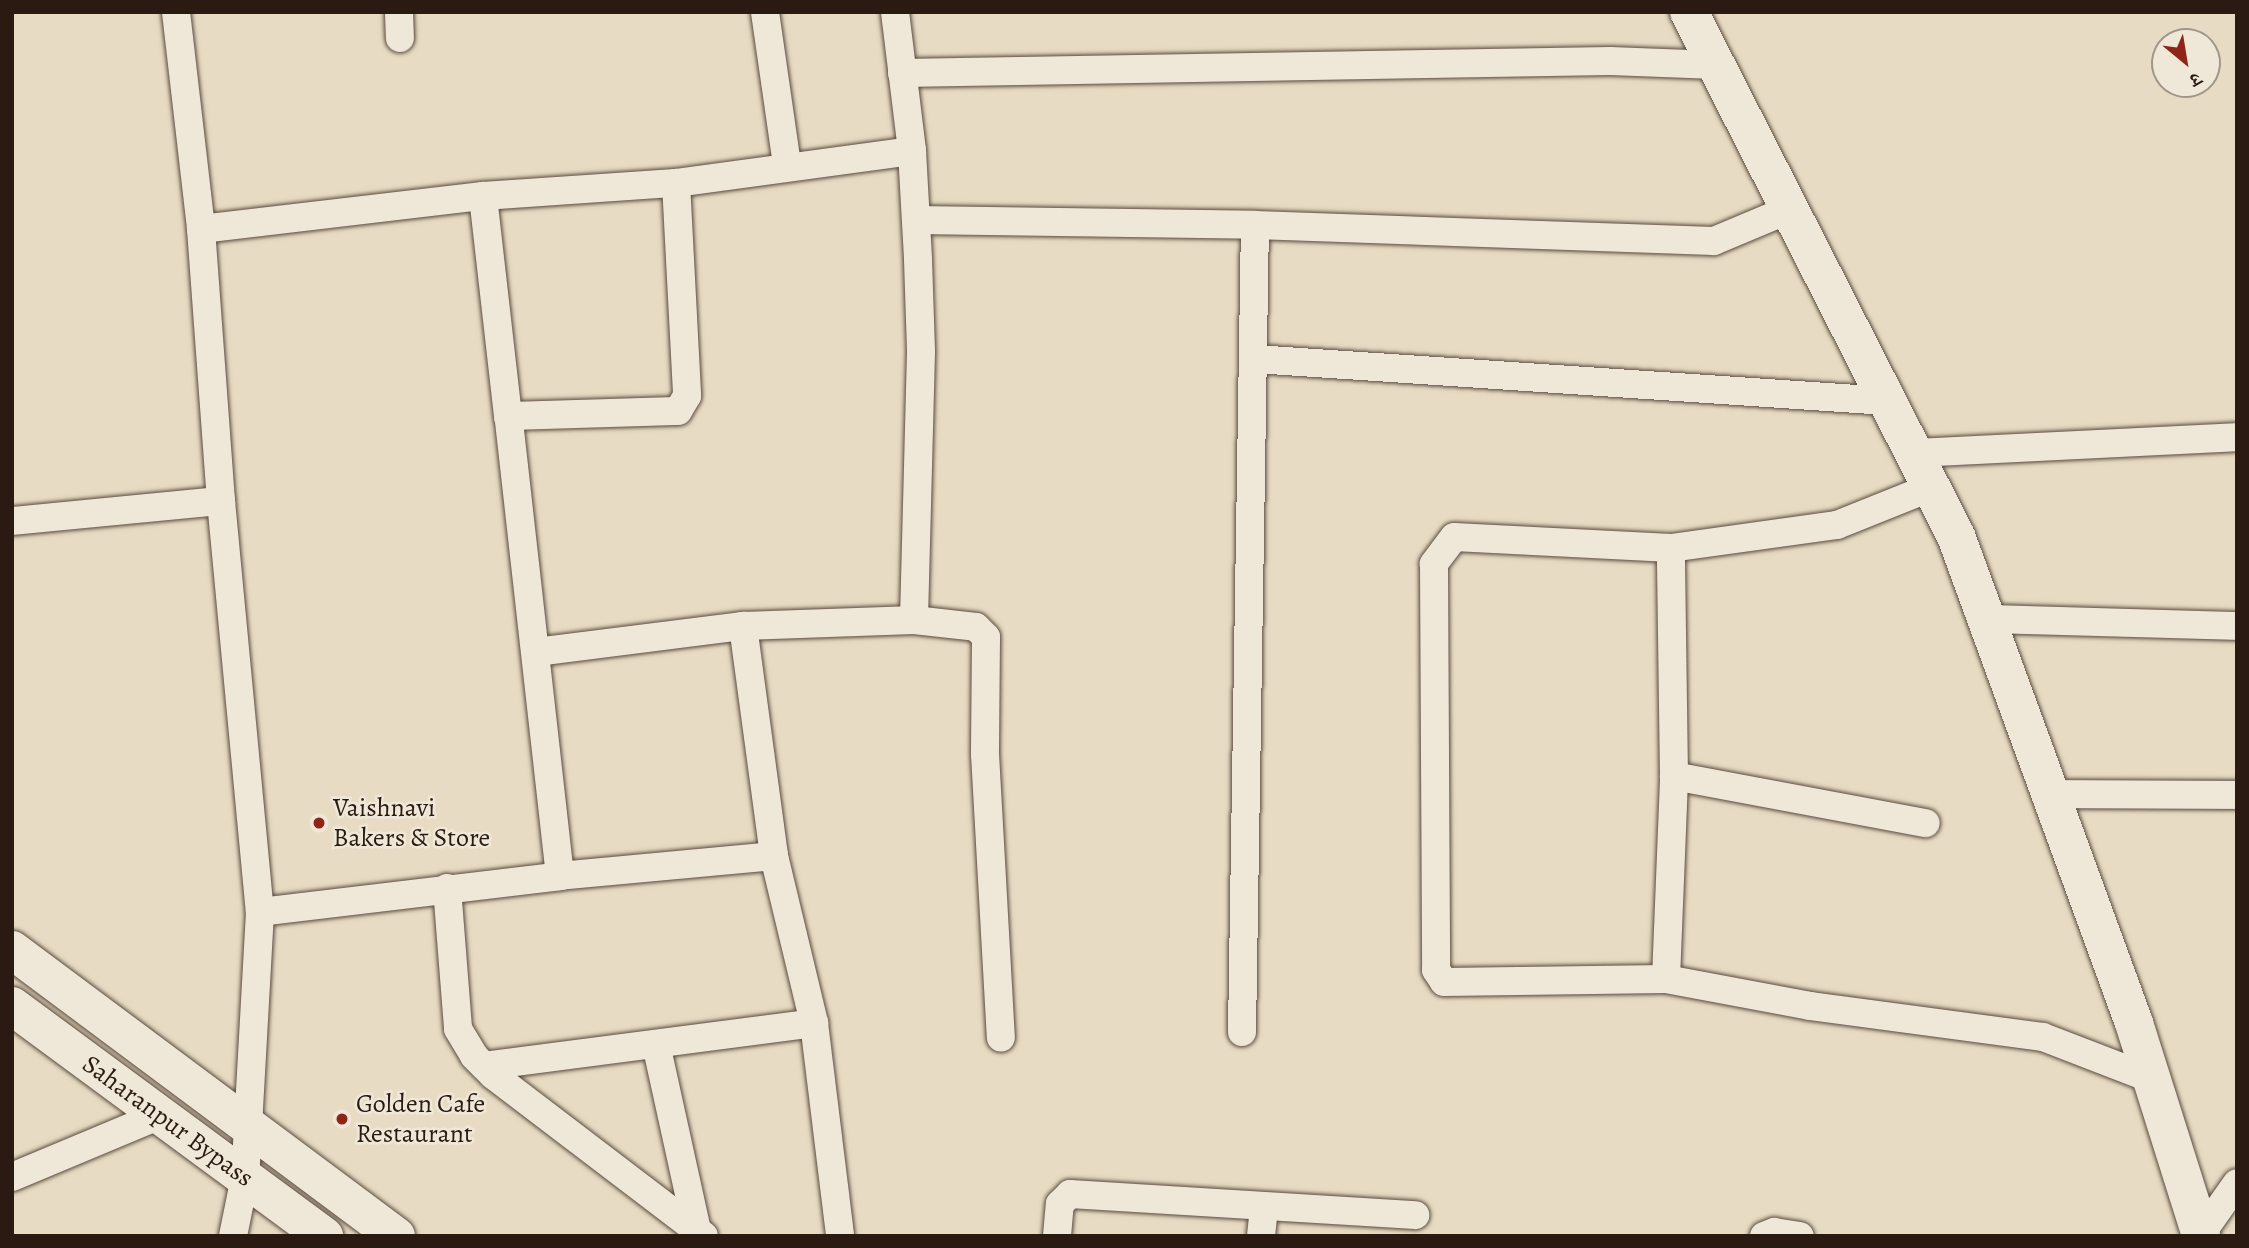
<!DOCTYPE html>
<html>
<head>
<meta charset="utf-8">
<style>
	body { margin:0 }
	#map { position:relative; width:2249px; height:1248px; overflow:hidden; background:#e7dcc3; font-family:Alegreya,"Noto Serif Devanagari",serif }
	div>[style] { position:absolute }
	.roads { filter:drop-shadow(0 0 2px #5a4a3e) drop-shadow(0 0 2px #5a4a3e) }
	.street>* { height:28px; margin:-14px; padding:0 14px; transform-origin:14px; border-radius:14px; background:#efe8d8 }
	.secondary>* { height:38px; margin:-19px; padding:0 19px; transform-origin:19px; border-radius:19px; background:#efe8d8 }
	.dots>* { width:19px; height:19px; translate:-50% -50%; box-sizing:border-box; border:4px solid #efe8d8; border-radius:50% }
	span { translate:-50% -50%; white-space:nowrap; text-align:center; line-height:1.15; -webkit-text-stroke:5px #efe8d8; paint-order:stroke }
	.poi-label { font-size:26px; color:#2b1a11 }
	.left { translate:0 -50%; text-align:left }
	.street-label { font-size:26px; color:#2b1a11 }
	.frame { position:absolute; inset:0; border:14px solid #2b1a11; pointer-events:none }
	.north { position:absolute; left:2151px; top:28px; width:70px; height:70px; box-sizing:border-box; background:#efe8d8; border:2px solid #a19688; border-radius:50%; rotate:150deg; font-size:19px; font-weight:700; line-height:28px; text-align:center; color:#2b1a11 }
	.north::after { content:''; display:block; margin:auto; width:24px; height:32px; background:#8f2418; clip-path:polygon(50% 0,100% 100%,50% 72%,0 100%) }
</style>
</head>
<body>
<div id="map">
	<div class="roads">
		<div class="street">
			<i style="left:176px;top:12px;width:218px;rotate:83.4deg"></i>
			<i style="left:201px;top:229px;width:273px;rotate:85.8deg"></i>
			<i style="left:221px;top:501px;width:413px;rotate:84.6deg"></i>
			<i style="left:260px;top:912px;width:265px;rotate:93.2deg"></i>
			<i style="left:245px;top:1177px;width:60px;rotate:101.5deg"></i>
			<i style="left:399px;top:12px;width:26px;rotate:88deg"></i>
			<i style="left:765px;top:12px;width:155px;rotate:81.8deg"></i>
			<i style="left:895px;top:12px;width:140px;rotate:83deg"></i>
			<i style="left:912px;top:151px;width:109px;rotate:86.8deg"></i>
			<i style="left:918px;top:260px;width:92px;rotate:88.1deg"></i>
			<i style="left:921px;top:352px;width:268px;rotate:91.5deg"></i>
			<i style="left:902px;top:73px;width:708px;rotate:-0.97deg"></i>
			<i style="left:1610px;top:61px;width:106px;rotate:2.2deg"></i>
			<i style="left:676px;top:183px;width:238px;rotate:-7.7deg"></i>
			<i style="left:916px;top:220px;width:339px;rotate:0.8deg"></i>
			<i style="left:1255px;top:225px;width:459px;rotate:2deg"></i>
			<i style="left:1714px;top:241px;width:82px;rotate:-22.8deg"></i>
			<i style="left:201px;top:229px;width:284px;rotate:-6.7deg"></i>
			<i style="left:483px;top:196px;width:193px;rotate:-3.9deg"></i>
			<i style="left:676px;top:183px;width:213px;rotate:87deg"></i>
			<i style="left:687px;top:396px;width:17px;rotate:121deg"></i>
			<i style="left:678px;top:411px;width:170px;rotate:178.3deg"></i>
			<i style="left:508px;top:416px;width:221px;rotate:-96.5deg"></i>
			<i style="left:1255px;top:359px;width:634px;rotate:3.8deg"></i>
			<i style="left:1914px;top:453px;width:323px;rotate:-2.8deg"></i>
			<i style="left:12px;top:521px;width:210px;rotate:-5.5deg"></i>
			<i style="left:1671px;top:548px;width:168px;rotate:-7.9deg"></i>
			<i style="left:1837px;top:525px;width:102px;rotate:-21.8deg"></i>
			<i style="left:1987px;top:619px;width:250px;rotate:1.6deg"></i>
			<i style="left:743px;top:626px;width:171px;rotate:-2deg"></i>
			<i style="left:914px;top:620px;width:62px;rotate:6.4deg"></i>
			<i style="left:976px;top:627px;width:14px;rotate:45deg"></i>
			<i style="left:986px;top:637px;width:117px;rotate:90.5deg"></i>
			<i style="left:985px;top:754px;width:284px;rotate:86.8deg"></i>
			<i style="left:536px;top:652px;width:209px;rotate:-7.2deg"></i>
			<i style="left:743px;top:626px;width:232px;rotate:82.3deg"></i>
			<i style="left:774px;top:856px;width:215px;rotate:174.7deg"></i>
			<i style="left:1674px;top:776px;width:256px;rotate:10.6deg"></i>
			<i style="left:2051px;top:794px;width:186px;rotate:0.3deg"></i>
			<i style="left:774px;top:856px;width:172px;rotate:76.5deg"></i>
			<i style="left:814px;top:1023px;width:215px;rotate:83deg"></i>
			<i style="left:447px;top:888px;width:141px;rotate:85.5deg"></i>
			<i style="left:458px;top:1029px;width:31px;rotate:59deg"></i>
			<i style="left:474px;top:1056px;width:27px;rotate:45deg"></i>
			<i style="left:493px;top:1075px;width:265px;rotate:37.3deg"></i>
			<i style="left:260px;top:912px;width:302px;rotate:-6.8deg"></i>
			<i style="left:560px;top:876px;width:463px;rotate:-96.4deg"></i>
			<i style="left:1666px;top:979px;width:203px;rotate:-87.7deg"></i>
			<i style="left:1674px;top:776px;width:228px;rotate:-90.8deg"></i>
			<i style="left:1671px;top:548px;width:217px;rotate:-177.1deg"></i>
			<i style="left:1454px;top:537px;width:34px;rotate:127deg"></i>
			<i style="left:1434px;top:564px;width:406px;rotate:89.7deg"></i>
			<i style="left:1436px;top:970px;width:14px;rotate:56deg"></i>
			<i style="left:1444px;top:982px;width:222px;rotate:-0.8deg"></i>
			<i style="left:1666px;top:979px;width:147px;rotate:10.6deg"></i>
			<i style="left:1810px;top:1006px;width:235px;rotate:7.6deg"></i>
			<i style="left:2043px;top:1037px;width:117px;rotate:21.1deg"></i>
			<i style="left:1242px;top:1032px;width:807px;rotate:-89.08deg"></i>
			<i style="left:656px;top:1044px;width:191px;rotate:77.6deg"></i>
			<i style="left:484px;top:1066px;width:333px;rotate:-7.4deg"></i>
			<i style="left:12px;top:1177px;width:160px;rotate:-22.7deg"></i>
			<i style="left:2201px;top:1234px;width:62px;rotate:-54.8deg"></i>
			<i style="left:1057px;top:1236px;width:32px;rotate:-85deg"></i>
			<i style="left:1060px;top:1204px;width:14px;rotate:-45deg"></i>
			<i style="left:1070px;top:1194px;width:346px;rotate:3.5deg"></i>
			<i style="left:1261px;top:1236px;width:27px;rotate:-84deg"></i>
			<i style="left:1764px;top:1236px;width:11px;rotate:-22deg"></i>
			<i style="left:1774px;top:1232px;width:26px;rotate:9deg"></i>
		</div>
		<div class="secondary">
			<i style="left:1689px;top:12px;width:588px;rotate:63deg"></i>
			<i style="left:1956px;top:536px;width:519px;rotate:69.92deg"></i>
			<i style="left:2134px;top:1023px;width:223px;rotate:72.5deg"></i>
			<i style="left:12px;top:950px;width:479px;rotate:36.7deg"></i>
			<i style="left:12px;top:1006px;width:388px;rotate:36.4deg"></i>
		</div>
	</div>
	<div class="dots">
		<i style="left:319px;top:823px;background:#8f2418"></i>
		<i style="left:342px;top:1119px;background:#8f2418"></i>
	</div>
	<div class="poi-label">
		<span class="left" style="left:333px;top:823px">Vaishnavi<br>Bakers &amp; Store</span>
		<span class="left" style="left:356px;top:1119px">Golden Cafe<br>Restaurant</span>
	</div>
	<div class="street-label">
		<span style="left:168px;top:1121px;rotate:36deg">Saharanpur Bypass</span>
	</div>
	<div class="frame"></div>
	<div class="north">उ</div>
</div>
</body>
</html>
